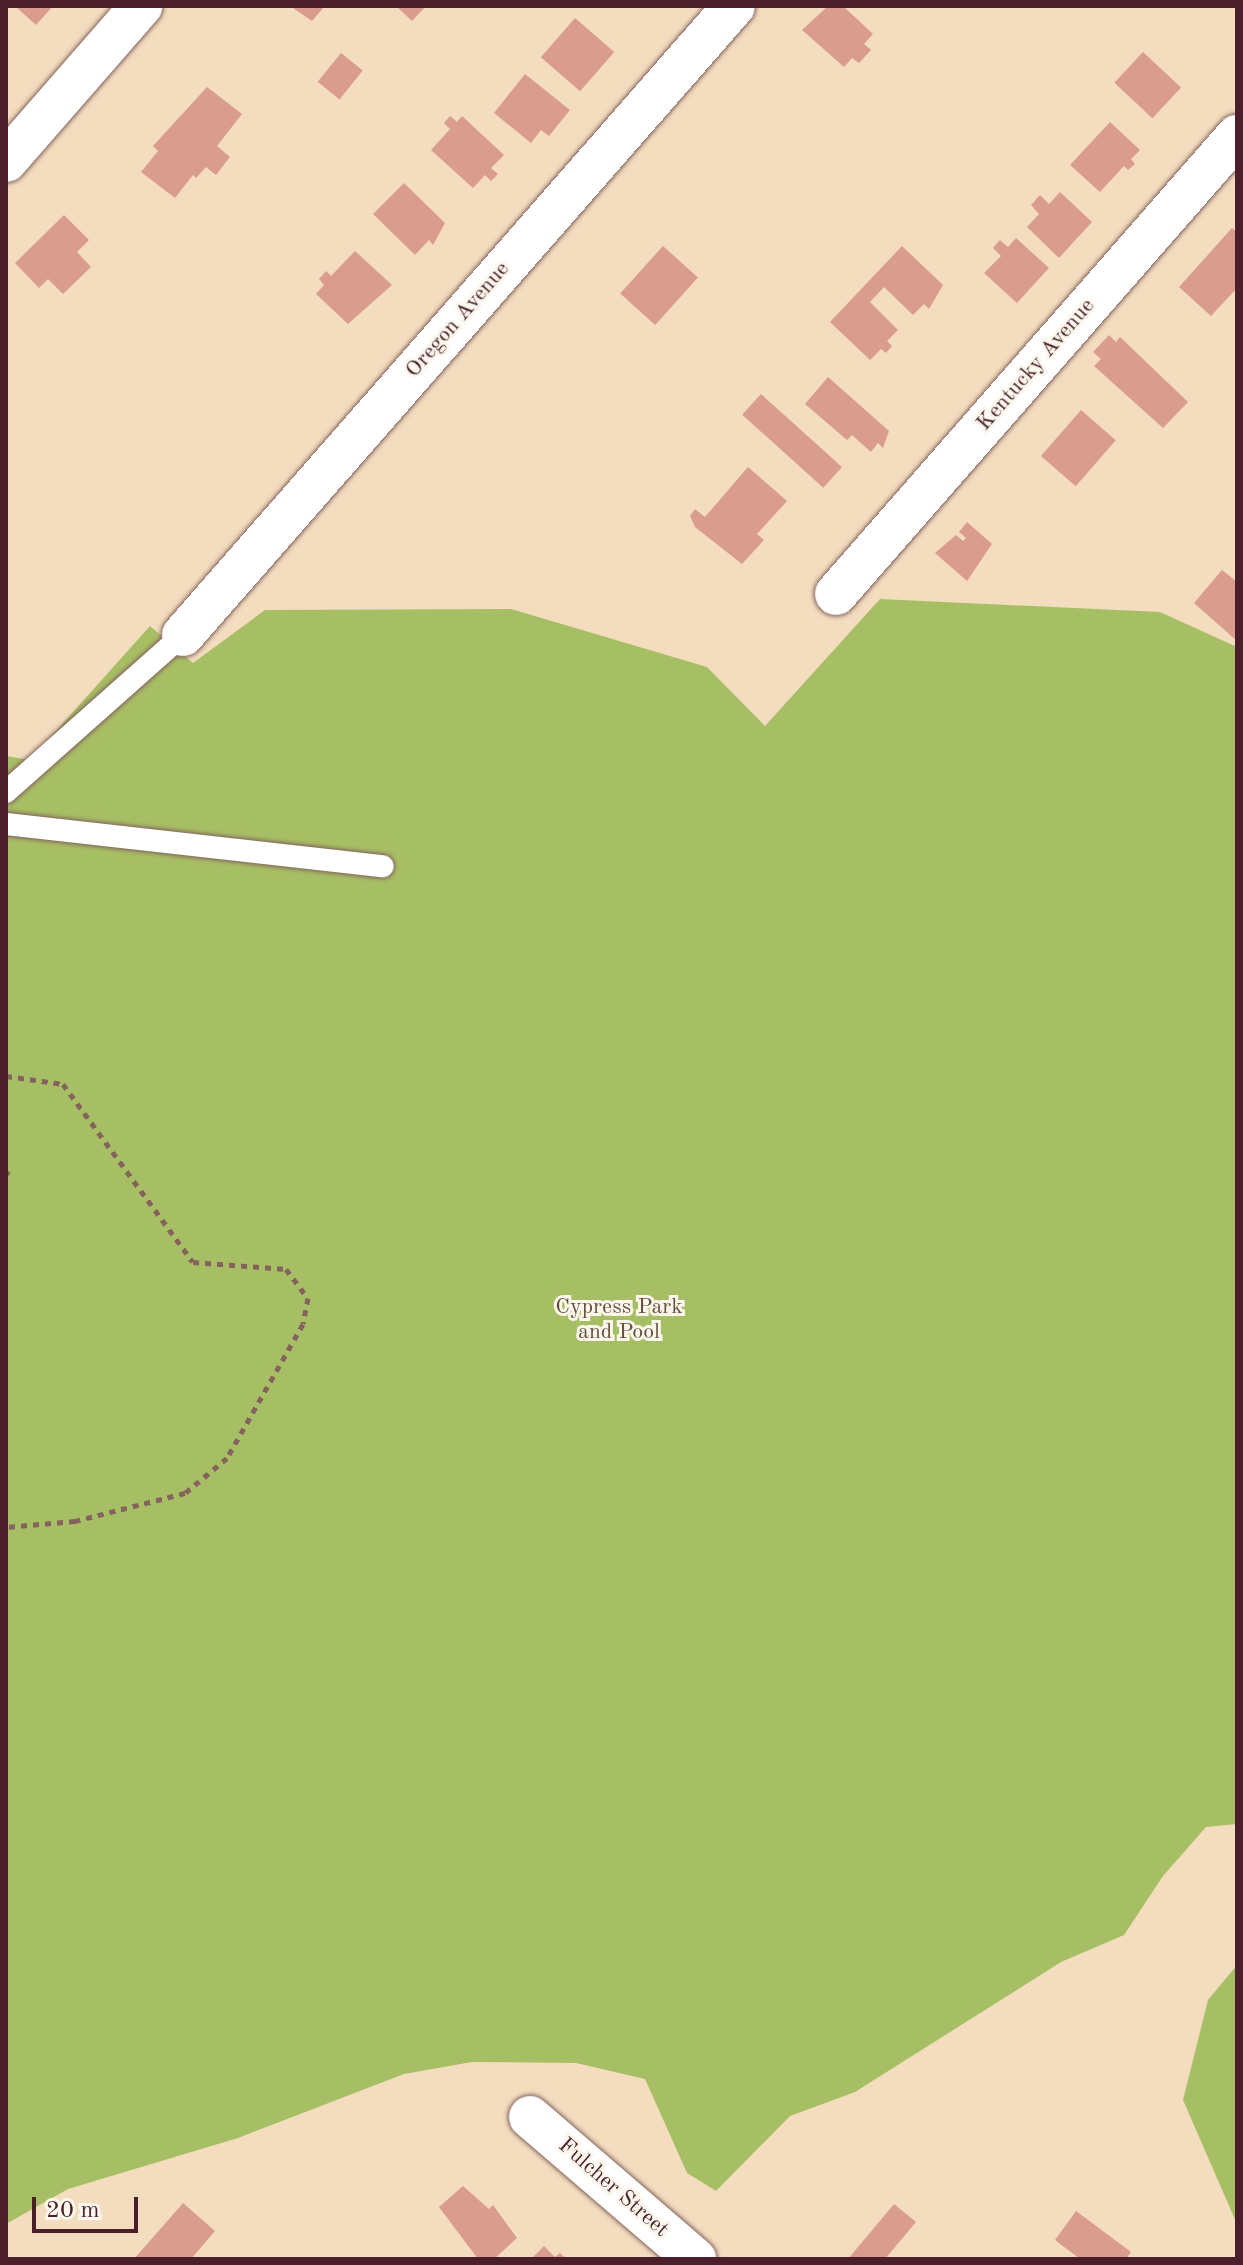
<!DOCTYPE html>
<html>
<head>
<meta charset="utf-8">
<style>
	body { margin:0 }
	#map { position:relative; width:1243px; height:2265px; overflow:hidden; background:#f3ddbe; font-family:"Old Standard TT",serif }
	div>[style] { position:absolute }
	.green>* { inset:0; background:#a7bf64 }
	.building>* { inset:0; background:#d99c8e; transform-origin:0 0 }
	.path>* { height:5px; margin-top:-2.5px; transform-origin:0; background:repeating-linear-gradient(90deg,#85625e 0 6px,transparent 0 12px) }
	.roads { filter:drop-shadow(0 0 2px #85625e) drop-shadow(0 0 2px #85625e) }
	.service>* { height:22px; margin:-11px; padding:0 11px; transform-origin:11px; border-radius:11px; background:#fff }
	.minor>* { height:42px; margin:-21px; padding:0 21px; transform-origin:21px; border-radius:21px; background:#fff }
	span { translate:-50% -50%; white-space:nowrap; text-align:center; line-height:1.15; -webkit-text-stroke:6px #fbf7ec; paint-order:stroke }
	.street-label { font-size:22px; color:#4a1f2b }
	.park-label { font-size:22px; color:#664f3c }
	.frame { position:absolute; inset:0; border:8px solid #4a1f2b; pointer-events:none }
	.scale { position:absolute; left:32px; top:2197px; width:106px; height:36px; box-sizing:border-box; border:4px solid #4a1f2b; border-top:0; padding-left:10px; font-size:24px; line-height:28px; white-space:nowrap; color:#4a1f2b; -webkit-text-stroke:6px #fbf7ec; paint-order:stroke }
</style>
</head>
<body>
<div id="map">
	<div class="green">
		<i style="clip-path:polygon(880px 599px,1160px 612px,1237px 647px,1237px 1824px,1206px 1827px,1163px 1876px,1124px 1935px,1061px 1962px,855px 2092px,790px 2116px,716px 2191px,687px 2173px,645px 2079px,576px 2063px,472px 2062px,404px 2074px,238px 2138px,68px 2189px,6px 2224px,6px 756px,30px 760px,150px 626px,193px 663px,265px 610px,511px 609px,707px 667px,765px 726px)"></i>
		<i style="clip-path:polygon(1237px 1965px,1237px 2224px,1183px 2100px,1208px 2000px)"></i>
	</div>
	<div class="building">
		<i style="clip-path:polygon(15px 6px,53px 6px,36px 25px)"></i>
		<i style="clip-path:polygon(290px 6px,325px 6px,312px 21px)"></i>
		<i style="clip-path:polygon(396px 6px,426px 6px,412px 21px)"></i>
		<i style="clip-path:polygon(828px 6px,843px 6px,873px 34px,864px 44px,871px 50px,859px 63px,852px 58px,844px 67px,802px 30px)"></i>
		<i style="left:575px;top:18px;width:52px;height:52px;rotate:41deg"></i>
		<i style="left:1143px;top:52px;width:52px;height:42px;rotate:43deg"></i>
		<i style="left:341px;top:53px;width:28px;height:37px;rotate:39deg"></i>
		<i style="clip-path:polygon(525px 74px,570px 110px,549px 136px,541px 130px,531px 143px,494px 113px)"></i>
		<i style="clip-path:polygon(207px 87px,242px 114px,217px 146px,230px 157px,216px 175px,206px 167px,196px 178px,193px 175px,175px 198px,141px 172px,158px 151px,153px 146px)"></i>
		<i style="clip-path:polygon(450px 116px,457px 122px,462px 116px,504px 155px,491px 168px,498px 174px,491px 181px,485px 175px,473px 188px,431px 150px,450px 129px,444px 123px)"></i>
		<i style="clip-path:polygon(1110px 122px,1140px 150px,1131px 159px,1135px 164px,1128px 170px,1124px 166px,1100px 192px,1070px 165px)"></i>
		<i style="clip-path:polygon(404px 183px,445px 223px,433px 245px,429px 240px,415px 255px,373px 214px)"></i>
		<i style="clip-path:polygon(1060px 192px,1092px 222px,1059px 258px,1027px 227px,1039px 214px,1031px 205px,1040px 195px,1049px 204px)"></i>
		<i style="clip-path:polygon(64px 215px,89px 240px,77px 252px,91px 267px,63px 294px,48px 279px,39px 288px,15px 263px)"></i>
		<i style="clip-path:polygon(1232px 228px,1237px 232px,1237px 288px,1211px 316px,1179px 287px)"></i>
		<i style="clip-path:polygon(1016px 238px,1049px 268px,1017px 303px,984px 273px,1001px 256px,993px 248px,1000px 240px,1008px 247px)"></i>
		<i style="left:663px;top:246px;width:47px;height:64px;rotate:42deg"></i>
		<i style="clip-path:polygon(902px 246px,943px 285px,929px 309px,924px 304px,913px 315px,884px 287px,870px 302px,898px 330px,887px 341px,892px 346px,886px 353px,881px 349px,870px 360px,830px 322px)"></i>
		<i style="clip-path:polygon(355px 251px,392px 285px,348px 324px,316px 294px,324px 285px,319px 279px,326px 271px,331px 276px)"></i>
		<i style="clip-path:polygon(1109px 335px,1116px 342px,1120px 337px,1188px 402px,1163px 428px,1094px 366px,1101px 359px,1093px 352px)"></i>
		<i style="clip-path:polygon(828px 377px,889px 431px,883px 448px,878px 443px,871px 452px,852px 435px,847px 440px,805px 404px)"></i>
		<i style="left:761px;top:394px;width:109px;height:28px;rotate:42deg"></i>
		<i style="left:1081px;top:410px;width:46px;height:61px;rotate:41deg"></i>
		<i style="clip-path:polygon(748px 467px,787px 501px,757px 534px,764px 540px,742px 564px,695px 527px,690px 516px,695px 509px,705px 517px)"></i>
		<i style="clip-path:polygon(967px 522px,992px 544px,967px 581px,935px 553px,956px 535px,963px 541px,966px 538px,959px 532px)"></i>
		<i style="clip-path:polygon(1222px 570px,1237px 582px,1237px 641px,1194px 603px)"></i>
		<i style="clip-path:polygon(463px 2186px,489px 2209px,493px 2205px,517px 2238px,494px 2259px,478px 2259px,439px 2207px)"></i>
		<i style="clip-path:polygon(183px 2203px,215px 2231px,191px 2259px,134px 2259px)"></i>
		<i style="clip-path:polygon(894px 2204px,916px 2222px,885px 2259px,848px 2259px)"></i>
		<i style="clip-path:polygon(1076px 2211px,1131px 2252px,1126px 2259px,1080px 2259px,1055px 2240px)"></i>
		<i style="clip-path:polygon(544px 2246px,555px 2257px,560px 2253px,566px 2259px,531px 2259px)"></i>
	</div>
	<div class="path">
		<i style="left:6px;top:1076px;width:58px;rotate:8deg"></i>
		<i style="left:63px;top:1084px;width:220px;rotate:53.9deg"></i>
		<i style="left:193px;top:1262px;width:93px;rotate:4.3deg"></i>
		<i style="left:286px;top:1269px;width:36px;rotate:53deg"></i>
		<i style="left:308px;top:1298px;width:26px;rotate:101deg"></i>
		<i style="left:303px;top:1324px;width:154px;rotate:119.6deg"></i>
		<i style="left:227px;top:1458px;width:55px;rotate:140.2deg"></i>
		<i style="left:185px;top:1493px;width:114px;rotate:165.7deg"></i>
		<i style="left:75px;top:1521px;width:69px;rotate:175deg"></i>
		<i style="left:6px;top:1172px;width:4px;rotate:34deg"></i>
	</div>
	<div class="roads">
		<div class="service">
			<i style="left:6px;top:792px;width:237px;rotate:-41.6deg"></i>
			<i style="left:6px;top:824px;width:379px;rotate:6.4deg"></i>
		</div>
		<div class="minor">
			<i style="left:6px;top:161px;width:206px;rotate:-48.9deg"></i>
			<i style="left:836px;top:594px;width:609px;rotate:-48.8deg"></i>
			<i style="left:183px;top:635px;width:836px;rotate:-48.78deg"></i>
			<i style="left:530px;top:2117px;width:218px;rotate:40.7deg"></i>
		</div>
	</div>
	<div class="street-label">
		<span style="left:458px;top:320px;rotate:-49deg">Oregon Avenue</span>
		<span style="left:1036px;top:365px;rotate:-49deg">Kentucky Avenue</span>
		<span style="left:613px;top:2188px;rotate:41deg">Fulcher Street</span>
	</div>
	<div class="park-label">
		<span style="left:619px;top:1320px">Cypress Park<br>and Pool</span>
	</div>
	<div class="frame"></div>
	<div class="scale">20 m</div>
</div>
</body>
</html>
